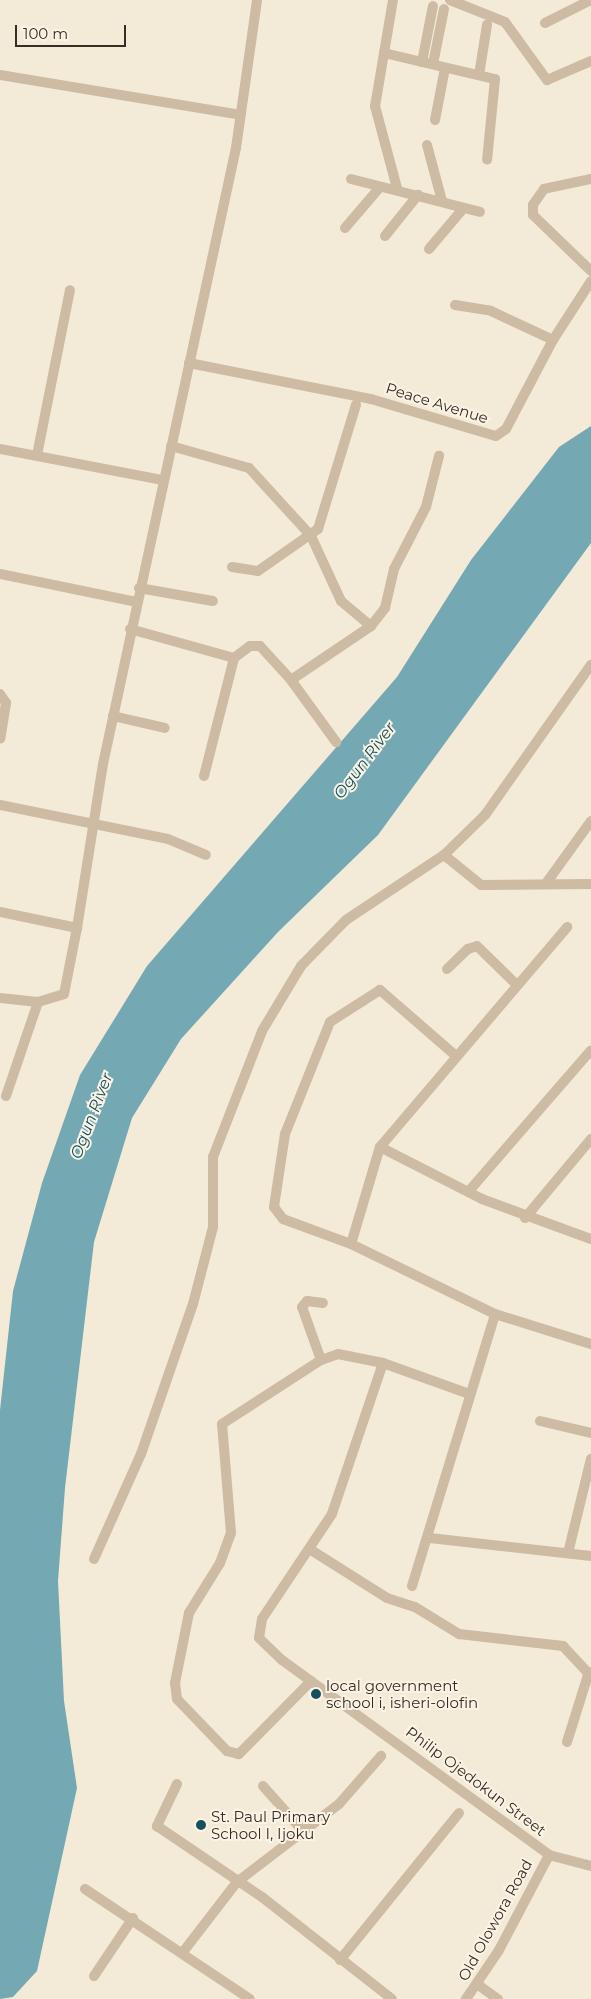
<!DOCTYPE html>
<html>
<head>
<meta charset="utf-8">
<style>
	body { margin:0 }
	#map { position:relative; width:591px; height:1999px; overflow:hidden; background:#f4ead8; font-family:Montserrat,sans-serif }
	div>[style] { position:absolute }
	.water>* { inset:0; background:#74a9b4 }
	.minor>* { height:10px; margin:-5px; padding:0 5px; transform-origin:5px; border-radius:5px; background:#cdbba3 }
	.dots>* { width:14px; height:14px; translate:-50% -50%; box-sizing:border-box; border:2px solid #fbf4e5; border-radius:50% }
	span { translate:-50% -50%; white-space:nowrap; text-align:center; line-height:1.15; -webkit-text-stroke:4px #fbf4e5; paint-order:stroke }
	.street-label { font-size:15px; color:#372d26 }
	.poi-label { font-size:15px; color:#372d26 }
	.left { translate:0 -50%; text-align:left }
	.water-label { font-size:16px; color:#17505d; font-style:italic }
	.scale { position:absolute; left:15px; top:25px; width:111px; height:22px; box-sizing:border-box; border:2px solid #372d26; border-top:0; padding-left:6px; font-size:15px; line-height:18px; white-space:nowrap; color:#372d26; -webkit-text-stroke:4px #fbf4e5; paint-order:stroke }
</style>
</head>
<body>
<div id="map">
	<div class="water">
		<i style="clip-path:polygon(591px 426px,591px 543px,378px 835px,278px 932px,181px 1039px,132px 1118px,94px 1242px,65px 1488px,58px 1581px,64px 1701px,77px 1788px,37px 1971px,13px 1997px,0 1999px,0 1410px,13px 1291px,42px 1183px,80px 1075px,147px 966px,397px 677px,471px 560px,559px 447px)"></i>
	</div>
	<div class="minor">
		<i style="left:393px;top:0;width:108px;rotate:99.6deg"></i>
		<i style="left:375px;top:106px;width:85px;rotate:75deg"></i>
		<i style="left:450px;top:0;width:59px;rotate:21.8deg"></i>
		<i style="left:505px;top:22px;width:72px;rotate:54.1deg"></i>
		<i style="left:547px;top:80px;width:48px;rotate:-23.4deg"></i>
		<i style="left:545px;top:23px;width:51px;rotate:-26.6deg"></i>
		<i style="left:384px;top:53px;width:114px;rotate:13.2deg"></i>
		<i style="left:495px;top:79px;width:81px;rotate:95.6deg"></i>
		<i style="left:422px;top:62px;width:57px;rotate:-78.9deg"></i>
		<i style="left:433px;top:64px;width:56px;rotate:-78.7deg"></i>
		<i style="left:0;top:75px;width:244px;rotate:9.4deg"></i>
		<i style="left:479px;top:75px;width:51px;rotate:-80.9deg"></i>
		<i style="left:435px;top:120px;width:53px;rotate:-79.1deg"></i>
		<i style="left:427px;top:145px;width:58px;rotate:75deg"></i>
		<i style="left:351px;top:179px;width:133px;rotate:14.3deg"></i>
		<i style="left:591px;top:179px;width:48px;rotate:168deg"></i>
		<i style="left:544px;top:189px;width:19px;rotate:125deg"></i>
		<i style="left:533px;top:205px;width:10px;rotate:90deg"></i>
		<i style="left:533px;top:215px;width:81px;rotate:44deg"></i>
		<i style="left:345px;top:228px;width:54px;rotate:-49.5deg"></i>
		<i style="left:385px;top:236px;width:53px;rotate:-51.2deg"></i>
		<i style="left:429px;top:249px;width:51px;rotate:-49.8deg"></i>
		<i style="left:455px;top:305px;width:36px;rotate:9deg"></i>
		<i style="left:491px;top:311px;width:68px;rotate:25.1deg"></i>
		<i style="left:189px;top:363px;width:186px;rotate:11.2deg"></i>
		<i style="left:371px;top:399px;width:130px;rotate:16.5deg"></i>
		<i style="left:496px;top:436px;width:12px;rotate:-35deg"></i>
		<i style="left:506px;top:429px;width:101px;rotate:-62.2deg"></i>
		<i style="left:553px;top:340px;width:70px;rotate:-57.2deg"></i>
		<i style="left:171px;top:446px;width:81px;rotate:15.8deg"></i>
		<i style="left:249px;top:468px;width:92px;rotate:47.6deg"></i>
		<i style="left:311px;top:536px;width:72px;rotate:65.2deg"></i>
		<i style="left:341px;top:601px;width:39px;rotate:40deg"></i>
		<i style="left:0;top:449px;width:166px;rotate:10.8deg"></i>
		<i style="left:37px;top:455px;width:168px;rotate:-78.7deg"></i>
		<i style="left:232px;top:567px;width:26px;rotate:9deg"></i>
		<i style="left:258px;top:571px;width:73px;rotate:-35deg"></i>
		<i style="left:318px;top:529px;width:130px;rotate:-73deg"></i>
		<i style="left:0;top:574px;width:139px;rotate:11.6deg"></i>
		<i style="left:139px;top:588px;width:75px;rotate:10deg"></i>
		<i style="left:130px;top:629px;width:108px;rotate:15.6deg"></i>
		<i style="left:234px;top:658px;width:20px;rotate:-37deg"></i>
		<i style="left:250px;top:646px;width:10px"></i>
		<i style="left:260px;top:646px;width:46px;rotate:47.6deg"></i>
		<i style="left:291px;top:680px;width:77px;rotate:54deg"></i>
		<i style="left:291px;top:680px;width:97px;rotate:-34deg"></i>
		<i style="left:371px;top:626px;width:23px;rotate:-52deg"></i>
		<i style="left:385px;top:608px;width:40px;rotate:-77deg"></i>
		<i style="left:394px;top:569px;width:70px;rotate:-62.7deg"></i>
		<i style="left:426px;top:507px;width:53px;rotate:-75.7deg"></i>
		<i style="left:0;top:694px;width:11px;rotate:56deg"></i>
		<i style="left:6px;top:703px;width:36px;rotate:99deg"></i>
		<i style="left:113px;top:716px;width:53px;rotate:13deg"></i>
		<i style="left:204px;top:776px;width:122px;rotate:-75.7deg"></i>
		<i style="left:0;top:805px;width:171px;rotate:11.4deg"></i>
		<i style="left:168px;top:839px;width:41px;rotate:22.8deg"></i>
		<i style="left:444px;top:855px;width:48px;rotate:39deg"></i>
		<i style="left:481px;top:885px;width:110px;rotate:-0.5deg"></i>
		<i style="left:547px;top:882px;width:75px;rotate:-54.2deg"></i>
		<i style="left:0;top:912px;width:79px;rotate:11.7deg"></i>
		<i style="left:77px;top:928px;width:166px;rotate:-81deg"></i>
		<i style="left:103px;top:764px;width:630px;rotate:-77.82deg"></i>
		<i style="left:236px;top:148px;width:149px;rotate:-81.9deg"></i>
		<i style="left:447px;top:969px;width:29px;rotate:-44deg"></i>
		<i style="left:468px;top:949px;width:9px;rotate:-18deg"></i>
		<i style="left:477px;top:946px;width:54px;rotate:44.3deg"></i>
		<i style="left:0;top:998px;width:38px;rotate:6deg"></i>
		<i style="left:38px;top:1002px;width:27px;rotate:-17deg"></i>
		<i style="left:64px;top:994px;width:67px;rotate:-78.9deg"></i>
		<i style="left:456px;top:1056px;width:101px;rotate:-139deg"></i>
		<i style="left:380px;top:990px;width:59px;rotate:147.4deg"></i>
		<i style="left:330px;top:1022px;width:121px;rotate:111.9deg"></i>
		<i style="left:285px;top:1134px;width:74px;rotate:98.6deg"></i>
		<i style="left:274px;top:1207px;width:15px;rotate:53deg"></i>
		<i style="left:283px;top:1219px;width:72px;rotate:20.2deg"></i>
		<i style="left:351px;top:1244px;width:160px;rotate:25.9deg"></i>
		<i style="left:495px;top:1314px;width:101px;rotate:17.4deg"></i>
		<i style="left:6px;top:1096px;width:99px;rotate:-71.2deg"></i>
		<i style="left:380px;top:1147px;width:114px;rotate:27deg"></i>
		<i style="left:482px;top:1199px;width:116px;rotate:20.2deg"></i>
		<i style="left:469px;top:1191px;width:186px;rotate:-49.1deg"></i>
		<i style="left:525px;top:1218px;width:103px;rotate:-50.1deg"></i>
		<i style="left:351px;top:1244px;width:101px;rotate:-73.4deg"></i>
		<i style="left:380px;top:1147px;width:289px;rotate:-49.6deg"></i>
		<i style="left:321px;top:1360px;width:56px;rotate:-109.7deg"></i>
		<i style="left:302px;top:1307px;width:8px;rotate:-50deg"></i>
		<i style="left:307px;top:1301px;width:16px;rotate:7deg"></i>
		<i style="left:383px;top:1363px;width:159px;rotate:108.7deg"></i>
		<i style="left:332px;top:1514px;width:126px;rotate:123.7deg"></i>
		<i style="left:262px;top:1619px;width:19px;rotate:99deg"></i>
		<i style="left:259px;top:1638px;width:32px;rotate:44deg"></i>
		<i style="left:282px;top:1660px;width:331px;rotate:36.1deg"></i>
		<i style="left:549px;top:1855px;width:43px;rotate:14.7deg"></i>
		<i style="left:540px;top:1421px;width:52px;rotate:13.2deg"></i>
		<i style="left:430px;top:1538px;width:162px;rotate:6.4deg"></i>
		<i style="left:311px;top:1550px;width:90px;rotate:32.3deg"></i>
		<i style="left:387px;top:1598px;width:29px;rotate:18deg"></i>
		<i style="left:415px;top:1607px;width:52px;rotate:31.5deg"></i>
		<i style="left:459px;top:1634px;width:105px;rotate:6.6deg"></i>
		<i style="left:563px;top:1646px;width:41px;rotate:47deg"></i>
		<i style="left:568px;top:1553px;width:97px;rotate:-76.3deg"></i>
		<i style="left:94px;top:1559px;width:115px;rotate:-65.9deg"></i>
		<i style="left:141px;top:1454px;width:159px;rotate:-70.9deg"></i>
		<i style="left:193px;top:1304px;width:80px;rotate:-75.4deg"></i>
		<i style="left:213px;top:1227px;width:70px;rotate:-90deg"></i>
		<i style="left:213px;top:1157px;width:135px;rotate:-68.7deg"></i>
		<i style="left:262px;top:1031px;width:76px;rotate:-59deg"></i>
		<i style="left:301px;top:966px;width:64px;rotate:-45.6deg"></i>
		<i style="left:346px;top:920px;width:118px;rotate:-33.6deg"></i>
		<i style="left:444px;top:855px;width:57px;rotate:-44.3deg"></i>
		<i style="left:485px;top:815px;width:184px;rotate:-54.8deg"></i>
		<i style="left:412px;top:1586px;width:284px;rotate:-73deg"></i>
		<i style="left:311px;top:1681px;width:103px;rotate:134.6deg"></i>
		<i style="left:239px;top:1754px;width:12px;rotate:-166deg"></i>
		<i style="left:227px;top:1751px;width:72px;rotate:-133.9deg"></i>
		<i style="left:177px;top:1699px;width:16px;rotate:-97deg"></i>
		<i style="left:175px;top:1683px;width:71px;rotate:-78.7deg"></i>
		<i style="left:189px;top:1613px;width:59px;rotate:-58.2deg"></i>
		<i style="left:220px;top:1563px;width:32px;rotate:-70deg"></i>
		<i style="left:231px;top:1533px;width:109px;rotate:-94.7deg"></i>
		<i style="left:222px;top:1424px;width:118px;rotate:-32.9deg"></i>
		<i style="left:321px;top:1360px;width:18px;rotate:-19deg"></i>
		<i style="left:338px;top:1354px;width:46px;rotate:11.3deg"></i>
		<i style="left:383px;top:1363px;width:91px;rotate:19.8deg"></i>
		<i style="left:567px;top:1742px;width:73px;rotate:-72.6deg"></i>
		<i style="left:177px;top:1784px;width:47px;rotate:115.5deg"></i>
		<i style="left:157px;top:1826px;width:127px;rotate:34.1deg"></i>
		<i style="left:262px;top:1897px;width:165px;rotate:38.1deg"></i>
		<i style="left:263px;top:1786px;width:59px;rotate:48.4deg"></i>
		<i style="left:85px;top:1889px;width:198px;rotate:33.7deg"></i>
		<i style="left:183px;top:1952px;width:88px;rotate:-52.4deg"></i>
		<i style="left:237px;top:1882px;width:128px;rotate:-37.4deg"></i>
		<i style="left:339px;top:1804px;width:64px;rotate:-48.8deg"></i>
		<i style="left:340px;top:1960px;width:189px;rotate:-51deg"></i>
		<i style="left:94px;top:1976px;width:70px;rotate:-56.1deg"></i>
		<i style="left:477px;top:1984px;width:26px;rotate:36deg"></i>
		<i style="left:466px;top:1999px;width:59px;rotate:-56deg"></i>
		<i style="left:499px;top:1950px;width:107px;rotate:-62.2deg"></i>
	</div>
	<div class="dots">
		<i style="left:316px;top:1694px;background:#17505d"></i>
		<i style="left:201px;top:1825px;background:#17505d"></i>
	</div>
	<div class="street-label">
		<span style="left:437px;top:403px;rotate:17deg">Peace Avenue</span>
		<span style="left:476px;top:1781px;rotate:37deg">Philip Ojedokun Street</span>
		<span style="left:495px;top:1920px;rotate:-61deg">Old Olowora Road</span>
	</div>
	<div class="poi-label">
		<span class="left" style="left:326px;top:1694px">local government<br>school i, isheri-olofin</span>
		<span class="left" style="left:211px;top:1825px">St. Paul Primary<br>School I, Ijoku</span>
	</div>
	<div class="water-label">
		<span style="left:365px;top:761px;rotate:-53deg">Ogun River</span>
		<span style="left:92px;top:1116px;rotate:-69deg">Ogun River</span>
	</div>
	<div class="scale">100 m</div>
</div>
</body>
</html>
